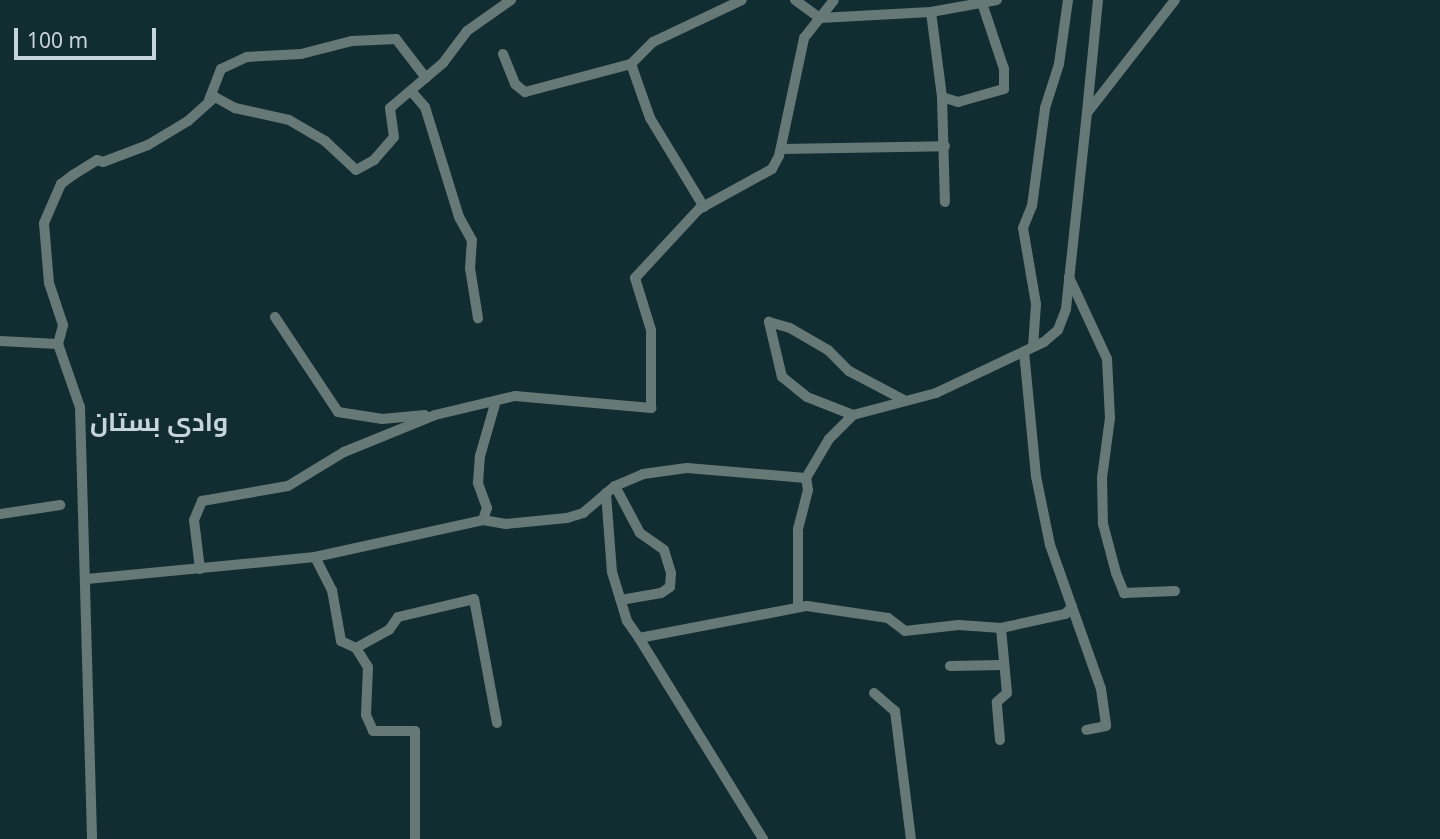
<!DOCTYPE html>
<html>
<head>
<meta charset="utf-8">
<style>
	body { margin:0 }
	#map { position:relative; width:1440px; height:839px; overflow:hidden; background:#122d32; font-family:"Noto Sans",Cairo,sans-serif }
	div>[style] { position:absolute }
	.street>* { height:10px; margin:-5px; padding:0 5px; transform-origin:5px; border-radius:5px; background:#667977 }
	span { translate:-50% -50%; white-space:nowrap; text-align:center; line-height:1.15; -webkit-text-stroke:5px #122d32; paint-order:stroke }
	.district-label { font-size:26px; color:#c6d5d9; font-weight:700 }
	.scale { position:absolute; left:14px; top:28px; width:142px; height:32px; box-sizing:border-box; border:4px solid #c6d5d9; border-top:0; padding-left:9px; font-size:21px; line-height:24px; white-space:nowrap; color:#c6d5d9; -webkit-text-stroke:5px #122d32; paint-order:stroke }
</style>
</head>
<body>
<div id="map">
	<div class="street">
		<i style="left:795px;top:0;width:31px;rotate:36deg"></i>
		<i style="left:820px;top:18px;width:111px;rotate:-3.1deg"></i>
		<i style="left:931px;top:12px;width:67px;rotate:-10.3deg"></i>
		<i style="left:931px;top:12px;width:86px;rotate:82.6deg"></i>
		<i style="left:942px;top:97px;width:17px;rotate:17deg"></i>
		<i style="left:958px;top:102px;width:48px;rotate:-15.8deg"></i>
		<i style="left:1004px;top:89px;width:20px;rotate:-90deg"></i>
		<i style="left:1004px;top:69px;width:70px;rotate:-108.4deg"></i>
		<i style="left:503px;top:54px;width:32px;rotate:68deg"></i>
		<i style="left:515px;top:84px;width:13px;rotate:39deg"></i>
		<i style="left:525px;top:92px;width:110px;rotate:-14.8deg"></i>
		<i style="left:631px;top:64px;width:31px;rotate:-45deg"></i>
		<i style="left:653px;top:42px;width:98px;rotate:-25.3deg"></i>
		<i style="left:631px;top:64px;width:57px;rotate:70.6deg"></i>
		<i style="left:650px;top:118px;width:104px;rotate:58.8deg"></i>
		<i style="left:411px;top:91px;width:21px;rotate:49deg"></i>
		<i style="left:425px;top:107px;width:115px;rotate:72.8deg"></i>
		<i style="left:459px;top:217px;width:26px;rotate:61deg"></i>
		<i style="left:472px;top:240px;width:28px;rotate:94deg"></i>
		<i style="left:470px;top:268px;width:51px;rotate:80.9deg"></i>
		<i style="left:942px;top:97px;width:105px;rotate:88.4deg"></i>
		<i style="left:209px;top:100px;width:33px;rotate:-69deg"></i>
		<i style="left:221px;top:69px;width:29px;rotate:-25deg"></i>
		<i style="left:247px;top:57px;width:54px;rotate:-3.2deg"></i>
		<i style="left:301px;top:54px;width:53px;rotate:-14.3deg"></i>
		<i style="left:352px;top:41px;width:44px;rotate:-2.6deg"></i>
		<i style="left:396px;top:39px;width:49px;rotate:52.4deg"></i>
		<i style="left:1087px;top:112px;width:113px;rotate:-84.4deg"></i>
		<i style="left:781px;top:149px;width:164px;rotate:-1deg"></i>
		<i style="left:1069px;top:277px;width:90px;rotate:65.1deg"></i>
		<i style="left:1107px;top:359px;width:59px;rotate:87.1deg"></i>
		<i style="left:1110px;top:418px;width:61px;rotate:97.6deg"></i>
		<i style="left:1102px;top:478px;width:46px;rotate:88.8deg"></i>
		<i style="left:1103px;top:524px;width:51px;rotate:75.1deg"></i>
		<i style="left:1116px;top:573px;width:22px;rotate:68deg"></i>
		<i style="left:1124px;top:593px;width:51px;rotate:-2.2deg"></i>
		<i style="left:275px;top:317px;width:114px;rotate:56.4deg"></i>
		<i style="left:338px;top:412px;width:45px;rotate:9deg"></i>
		<i style="left:382px;top:419px;width:43px;rotate:-5.3deg"></i>
		<i style="left:0;top:341px;width:58px;rotate:3deg"></i>
		<i style="left:58px;top:344px;width:67px;rotate:70.8deg"></i>
		<i style="left:80px;top:407px;width:432px;rotate:88.4deg"></i>
		<i style="left:58px;top:344px;width:20px;rotate:-75deg"></i>
		<i style="left:63px;top:325px;width:44px;rotate:-108.4deg"></i>
		<i style="left:49px;top:283px;width:60px;rotate:-94.8deg"></i>
		<i style="left:44px;top:223px;width:43px;rotate:-66.4deg"></i>
		<i style="left:61px;top:184px;width:15px;rotate:-37deg"></i>
		<i style="left:73px;top:175px;width:28px;rotate:-32deg"></i>
		<i style="left:97px;top:160px;width:6px;rotate:18deg"></i>
		<i style="left:103px;top:162px;width:48px;rotate:-20.7deg"></i>
		<i style="left:148px;top:145px;width:47px;rotate:-31deg"></i>
		<i style="left:188px;top:121px;width:36px;rotate:-42deg"></i>
		<i style="left:215px;top:97px;width:23px;rotate:29deg"></i>
		<i style="left:235px;top:108px;width:55px;rotate:12.5deg"></i>
		<i style="left:289px;top:120px;width:42px;rotate:30.3deg"></i>
		<i style="left:325px;top:141px;width:42px;rotate:43.1deg"></i>
		<i style="left:356px;top:170px;width:21px;rotate:-29deg"></i>
		<i style="left:374px;top:160px;width:30px;rotate:-49deg"></i>
		<i style="left:394px;top:137px;width:29px;rotate:-98deg"></i>
		<i style="left:390px;top:108px;width:70px;rotate:-40.3deg"></i>
		<i style="left:443px;top:63px;width:40px;rotate:-53deg"></i>
		<i style="left:467px;top:31px;width:54px;rotate:-35.2deg"></i>
		<i style="left:1033px;top:347px;width:43px;rotate:-86deg"></i>
		<i style="left:1036px;top:304px;width:77px;rotate:-99.7deg"></i>
		<i style="left:1023px;top:228px;width:24px;rotate:-68deg"></i>
		<i style="left:1032px;top:206px;width:99px;rotate:-82.4deg"></i>
		<i style="left:1045px;top:108px;width:46px;rotate:-72.3deg"></i>
		<i style="left:1059px;top:64px;width:65px;rotate:-82deg"></i>
		<i style="left:853px;top:415px;width:49px;rotate:-158.6deg"></i>
		<i style="left:807px;top:397px;width:32px;rotate:-141deg"></i>
		<i style="left:782px;top:377px;width:57px;rotate:-103.3deg"></i>
		<i style="left:769px;top:322px;width:22px;rotate:16deg"></i>
		<i style="left:790px;top:328px;width:44px;rotate:30.1deg"></i>
		<i style="left:828px;top:350px;width:30px;rotate:45deg"></i>
		<i style="left:849px;top:371px;width:64px;rotate:27.8deg"></i>
		<i style="left:615px;top:486px;width:53px;rotate:62deg"></i>
		<i style="left:640px;top:533px;width:29px;rotate:35deg"></i>
		<i style="left:664px;top:550px;width:24px;rotate:73deg"></i>
		<i style="left:671px;top:573px;width:14px;rotate:94deg"></i>
		<i style="left:670px;top:587px;width:11px;rotate:146deg"></i>
		<i style="left:661px;top:593px;width:41px;rotate:170.1deg"></i>
		<i style="left:606px;top:493px;width:79px;rotate:85.7deg"></i>
		<i style="left:612px;top:572px;width:51px;rotate:73deg"></i>
		<i style="left:627px;top:621px;width:21px;rotate:55deg"></i>
		<i style="left:639px;top:638px;width:171px;rotate:-10.8deg"></i>
		<i style="left:807px;top:606px;width:82px;rotate:8.4deg"></i>
		<i style="left:888px;top:618px;width:21px;rotate:37deg"></i>
		<i style="left:905px;top:631px;width:54px;rotate:-6.3deg"></i>
		<i style="left:959px;top:625px;width:42px;rotate:4.1deg"></i>
		<i style="left:1001px;top:628px;width:66px;rotate:-12.3deg"></i>
		<i style="left:1065px;top:614px;width:10px;rotate:-45deg"></i>
		<i style="left:1072px;top:607px;width:66px;rotate:-109.5deg"></i>
		<i style="left:1050px;top:545px;width:70px;rotate:-101.5deg"></i>
		<i style="left:1036px;top:476px;width:125px;rotate:-95.5deg"></i>
		<i style="left:0;top:514px;width:61px;rotate:-8.5deg"></i>
		<i style="left:483px;top:520px;width:13px;rotate:-72deg"></i>
		<i style="left:487px;top:508px;width:27px;rotate:-110deg"></i>
		<i style="left:478px;top:483px;width:27px;rotate:-86deg"></i>
		<i style="left:480px;top:456px;width:54px;rotate:-73.9deg"></i>
		<i style="left:315px;top:557px;width:37px;rotate:63deg"></i>
		<i style="left:332px;top:590px;width:52px;rotate:80deg"></i>
		<i style="left:341px;top:641px;width:17px;rotate:25deg"></i>
		<i style="left:356px;top:648px;width:38px;rotate:-29deg"></i>
		<i style="left:389px;top:630px;width:16px;rotate:-55deg"></i>
		<i style="left:398px;top:617px;width:78px;rotate:-13.3deg"></i>
		<i style="left:474px;top:599px;width:126px;rotate:79.5deg"></i>
		<i style="left:200px;top:569px;width:49px;rotate:-97deg"></i>
		<i style="left:194px;top:520px;width:21px;rotate:-67deg"></i>
		<i style="left:202px;top:501px;width:87px;rotate:-9.9deg"></i>
		<i style="left:288px;top:486px;width:66px;rotate:-31.3deg"></i>
		<i style="left:344px;top:452px;width:98px;rotate:-22.1deg"></i>
		<i style="left:435px;top:415px;width:82px;rotate:-13.4deg"></i>
		<i style="left:515px;top:396px;width:137px;rotate:5deg"></i>
		<i style="left:651px;top:408px;width:78px;rotate:-90deg"></i>
		<i style="left:651px;top:330px;width:54px;rotate:-107.1deg"></i>
		<i style="left:635px;top:278px;width:94px;rotate:-47.2deg"></i>
		<i style="left:699px;top:209px;width:83px;rotate:-28.7deg"></i>
		<i style="left:772px;top:169px;width:15px;rotate:-62deg"></i>
		<i style="left:779px;top:156px;width:121px;rotate:-78deg"></i>
		<i style="left:804px;top:38px;width:48px;rotate:-51.7deg"></i>
		<i style="left:87px;top:579px;width:229px;rotate:-5.5deg"></i>
		<i style="left:315px;top:557px;width:172px;rotate:-12.4deg"></i>
		<i style="left:483px;top:520px;width:23px;rotate:10deg"></i>
		<i style="left:506px;top:524px;width:61px;rotate:-5.6deg"></i>
		<i style="left:567px;top:518px;width:17px;rotate:-17deg"></i>
		<i style="left:583px;top:513px;width:42px;rotate:-40.2deg"></i>
		<i style="left:615px;top:486px;width:30px;rotate:-23deg"></i>
		<i style="left:643px;top:474px;width:44px;rotate:-7.8deg"></i>
		<i style="left:687px;top:468px;width:119px;rotate:4.8deg"></i>
		<i style="left:806px;top:478px;width:45px;rotate:-59.5deg"></i>
		<i style="left:829px;top:439px;width:34px;rotate:-45deg"></i>
		<i style="left:853px;top:415px;width:86px;rotate:-14.8deg"></i>
		<i style="left:936px;top:393px;width:119px;rotate:-25.3deg"></i>
		<i style="left:1044px;top:342px;width:18px;rotate:-41deg"></i>
		<i style="left:1058px;top:330px;width:22px;rotate:-69deg"></i>
		<i style="left:1066px;top:309px;width:197px;rotate:-83.9deg"></i>
		<i style="left:1087px;top:113px;width:143px;rotate:-52.1deg"></i>
		<i style="left:798px;top:607px;width:78px;rotate:-90deg"></i>
		<i style="left:798px;top:529px;width:40px;rotate:-75.6deg"></i>
		<i style="left:808px;top:490px;width:12px;rotate:-99deg"></i>
		<i style="left:1072px;top:607px;width:87px;rotate:70.5deg"></i>
		<i style="left:1101px;top:689px;width:37px;rotate:82deg"></i>
		<i style="left:1106px;top:726px;width:20px;rotate:169deg"></i>
		<i style="left:639px;top:638px;width:236px;rotate:58.3deg"></i>
		<i style="left:356px;top:648px;width:22px;rotate:58deg"></i>
		<i style="left:368px;top:667px;width:48px;rotate:92.4deg"></i>
		<i style="left:366px;top:715px;width:17px;rotate:66deg"></i>
		<i style="left:373px;top:731px;width:42px"></i>
		<i style="left:415px;top:731px;width:108px;rotate:90deg"></i>
		<i style="left:950px;top:666px;width:52px;rotate:-1.1deg"></i>
		<i style="left:874px;top:693px;width:28px;rotate:41deg"></i>
		<i style="left:895px;top:711px;width:129px;rotate:82.9deg"></i>
		<i style="left:1000px;top:740px;width:38px;rotate:-95deg"></i>
		<i style="left:997px;top:702px;width:13px;rotate:-42deg"></i>
		<i style="left:1007px;top:693px;width:65px;rotate:-95.3deg"></i>
	</div>
	<div class="district-label">
		<span style="left:159px;top:422px">وادي بستان</span>
	</div>
	<div class="scale">100 m</div>
</div>
</body>
</html>
